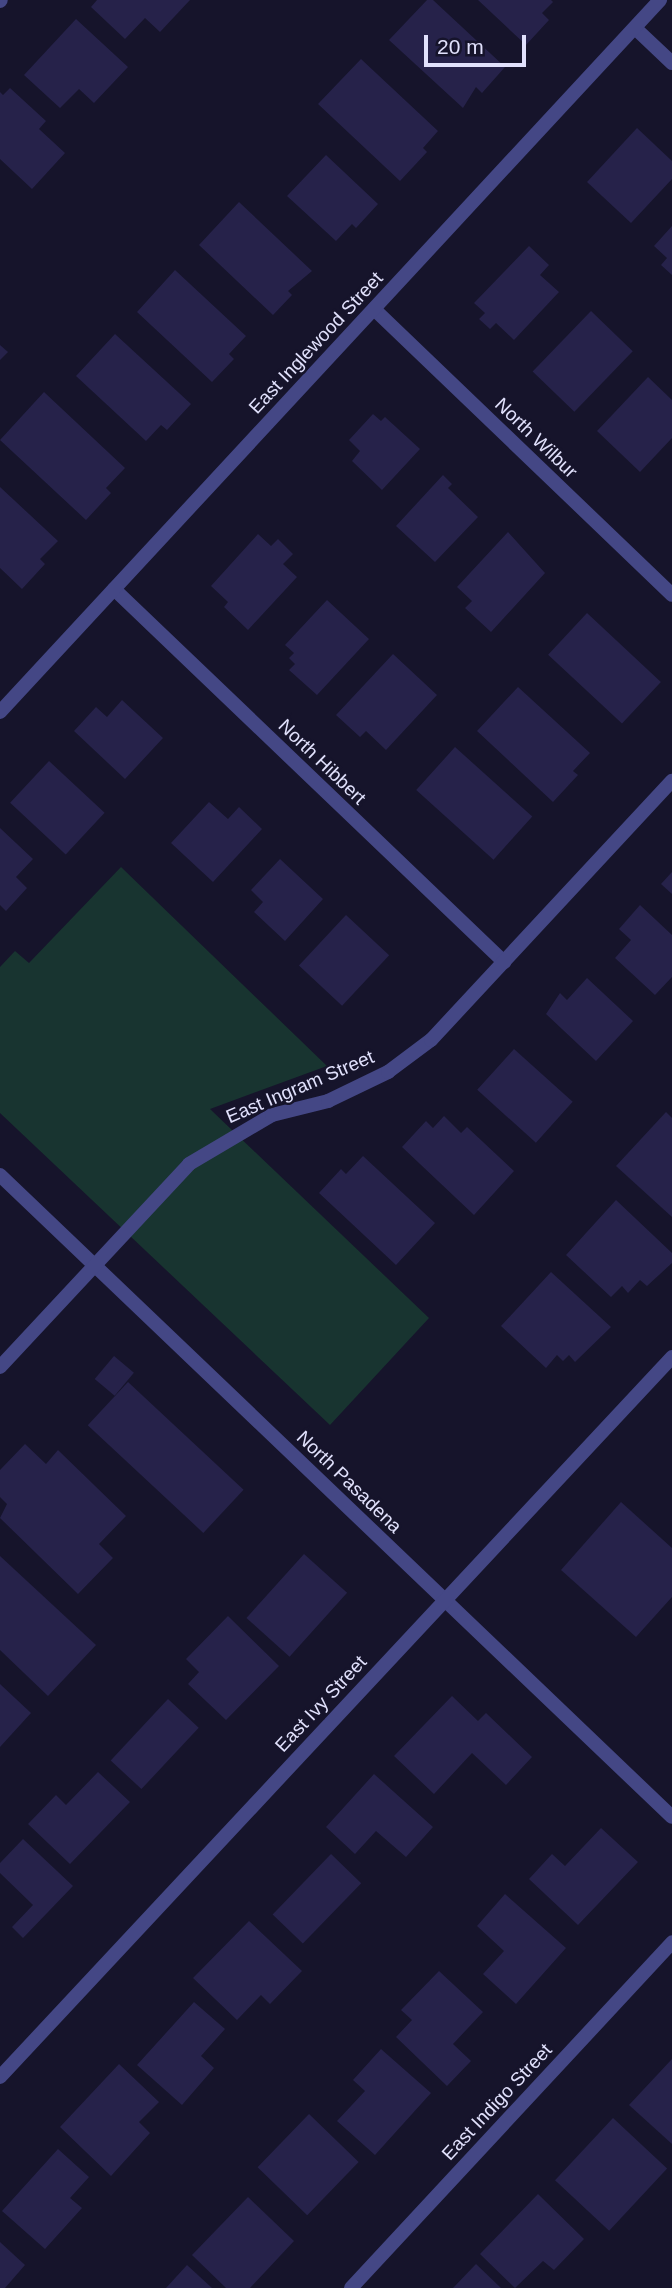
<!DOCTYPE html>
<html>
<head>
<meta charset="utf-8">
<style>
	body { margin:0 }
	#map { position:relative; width:672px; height:2288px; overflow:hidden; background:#16142b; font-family:Arial,sans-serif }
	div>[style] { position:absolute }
	.green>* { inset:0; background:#183430 }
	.building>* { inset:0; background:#26224a; transform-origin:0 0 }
	.street>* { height:14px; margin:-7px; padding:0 7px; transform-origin:7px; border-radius:7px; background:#444785 }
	span { translate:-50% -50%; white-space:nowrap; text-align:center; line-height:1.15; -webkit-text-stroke:5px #16142b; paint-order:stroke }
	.street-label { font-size:19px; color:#e1e1fc }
	.scale { position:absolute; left:424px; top:35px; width:102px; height:32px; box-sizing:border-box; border:4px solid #e1e1fc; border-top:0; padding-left:9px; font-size:21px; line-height:24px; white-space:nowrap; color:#e1e1fc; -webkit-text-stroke:5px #16142b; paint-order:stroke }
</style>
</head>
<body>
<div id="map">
	<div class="green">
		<i style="clip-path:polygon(121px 867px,327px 1066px,210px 1109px,429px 1318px,330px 1425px,0 1113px,0 967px,15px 951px,29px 963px)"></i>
	</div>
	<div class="building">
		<i style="clip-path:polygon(97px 0,190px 0,160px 32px,145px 18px,125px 39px,91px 7px)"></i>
		<i style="clip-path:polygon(427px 0,433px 0,505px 67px,482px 93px,476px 87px,463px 108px,389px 40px)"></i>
		<i style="clip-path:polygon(478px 0,551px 0,553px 2px,542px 13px,549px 20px,526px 45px)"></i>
		<i style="clip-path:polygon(76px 19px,128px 67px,94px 103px,79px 89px,60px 108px,24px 75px)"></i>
		<i style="clip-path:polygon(361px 59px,438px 131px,423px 148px,427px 152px,400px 181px,318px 104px)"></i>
		<i style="clip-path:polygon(10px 88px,46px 121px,39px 129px,65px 153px,32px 189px,0 159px,0 92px,3px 95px)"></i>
		<i style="clip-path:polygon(637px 128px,672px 161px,672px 179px,631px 223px,587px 182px)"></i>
		<i style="clip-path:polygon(326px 155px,378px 204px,356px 228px,352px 224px,336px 241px,287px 196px)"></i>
		<i style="clip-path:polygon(239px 202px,312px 271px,288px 291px,292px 295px,273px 315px,199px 245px)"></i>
		<i style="clip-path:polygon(672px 226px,672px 275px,661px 265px,667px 258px,654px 246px)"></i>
		<i style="clip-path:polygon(529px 246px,549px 265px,540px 275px,559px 292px,514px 340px,496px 323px,490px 329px,479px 319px,485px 313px,474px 303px)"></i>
		<i style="clip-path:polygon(175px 270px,246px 336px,229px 354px,234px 359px,212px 382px,137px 312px)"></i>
		<i style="left:591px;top:311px;width:58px;height:84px;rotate:44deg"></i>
		<i style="clip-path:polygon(115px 334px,191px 404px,167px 430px,161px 425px,146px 441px,76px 376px)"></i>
		<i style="clip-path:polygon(0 345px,8px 352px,0 360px)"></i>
		<i style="clip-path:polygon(648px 377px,672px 400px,672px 438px,640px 472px,597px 431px)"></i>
		<i style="clip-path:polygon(44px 392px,125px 468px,106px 488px,111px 493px,86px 520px,0 440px)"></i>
		<i style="clip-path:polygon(373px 414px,381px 421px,385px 417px,420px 449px,382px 490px,352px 461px,360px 451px,349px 440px)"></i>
		<i style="clip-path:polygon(443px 475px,452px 484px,448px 488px,478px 517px,435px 562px,396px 526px)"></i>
		<i style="clip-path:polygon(0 487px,58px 541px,40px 559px,45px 564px,22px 589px,0 568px)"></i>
		<i style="clip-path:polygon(508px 532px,545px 573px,491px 632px,465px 608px,472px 601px,457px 587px)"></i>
		<i style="clip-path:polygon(258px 534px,271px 546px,278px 539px,293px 554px,283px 564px,297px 577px,248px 630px,224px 607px,228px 602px,211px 586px)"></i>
		<i style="clip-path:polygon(327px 600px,369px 639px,317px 695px,289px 670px,295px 664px,289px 658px,294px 653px,285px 645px)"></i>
		<i style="left:587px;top:613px;width:101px;height:57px;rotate:43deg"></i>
		<i style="clip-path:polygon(393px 654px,437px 695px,386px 750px,366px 731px,360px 737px,336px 715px)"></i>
		<i style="clip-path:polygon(518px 687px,590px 753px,573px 771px,578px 775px,553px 802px,477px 731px)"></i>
		<i style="clip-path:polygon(122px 700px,163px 738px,125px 779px,74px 731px,96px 707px,107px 717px)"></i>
		<i style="left:455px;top:747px;width:104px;height:58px;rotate:42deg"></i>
		<i style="left:49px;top:761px;width:76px;height:57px;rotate:43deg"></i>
		<i style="clip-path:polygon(209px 802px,228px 819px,239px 807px,262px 829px,213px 882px,171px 843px)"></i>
		<i style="clip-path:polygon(0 828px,33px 859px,16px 877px,27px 888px,6px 911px,0 905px)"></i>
		<i style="clip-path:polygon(280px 859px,323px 899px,285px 941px,254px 912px,263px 902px,251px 890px)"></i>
		<i style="clip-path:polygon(672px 872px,672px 894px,661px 884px)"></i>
		<i style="clip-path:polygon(640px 905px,672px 935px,672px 977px,655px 995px,615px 958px,631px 940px,619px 929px)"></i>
		<i style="left:346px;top:915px;width:59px;height:69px;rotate:43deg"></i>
		<i style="clip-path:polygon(587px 978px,633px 1021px,596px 1061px,546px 1014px,560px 993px,567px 1000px)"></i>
		<i style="left:514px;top:1049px;width:79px;height:55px;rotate:42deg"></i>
		<i style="clip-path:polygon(666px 1112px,672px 1118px,672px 1217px,616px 1166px)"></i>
		<i style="clip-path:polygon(444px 1116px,461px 1133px,467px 1127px,514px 1171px,474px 1215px,402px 1147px,426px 1121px,433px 1128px)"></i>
		<i style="clip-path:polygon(363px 1156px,435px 1223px,396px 1265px,319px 1193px,341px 1169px,346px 1174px)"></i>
		<i style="clip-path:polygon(616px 1200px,672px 1253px,672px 1263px,647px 1286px,640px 1280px,628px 1293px,622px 1286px,611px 1297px,566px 1255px)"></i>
		<i style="clip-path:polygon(551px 1272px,611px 1327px,575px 1362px,569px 1355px,563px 1361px,557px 1355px,546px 1368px,501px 1326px)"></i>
		<i style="left:114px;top:1356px;width:26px;height:30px;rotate:40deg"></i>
		<i style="left:128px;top:1382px;width:158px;height:59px;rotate:43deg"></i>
		<i style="clip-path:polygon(25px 1444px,46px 1464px,58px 1450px,126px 1516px,99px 1544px,113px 1558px,78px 1594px,0 1518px,7px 1504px,0 1497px,0 1470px)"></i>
		<i style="clip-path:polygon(621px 1502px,672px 1548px,672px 1597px,636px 1637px,561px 1570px)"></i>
		<i style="left:304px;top:1554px;width:58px;height:86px;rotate:42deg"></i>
		<i style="clip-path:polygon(0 1556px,96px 1645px,48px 1696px,0 1650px)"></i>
		<i style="clip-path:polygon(228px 1616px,279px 1666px,226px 1720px,188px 1684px,199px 1672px,186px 1659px)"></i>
		<i style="clip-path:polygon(0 1684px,31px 1713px,0 1747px)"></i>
		<i style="clip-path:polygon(452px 1696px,478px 1721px,486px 1713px,532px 1757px,506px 1785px,472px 1753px,434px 1794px,394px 1756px)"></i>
		<i style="left:168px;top:1699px;width:42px;height:84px;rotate:43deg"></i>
		<i style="clip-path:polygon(98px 1772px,130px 1802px,70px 1864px,28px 1824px,56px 1795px,66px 1805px)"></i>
		<i style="clip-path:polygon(374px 1774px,433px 1827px,406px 1857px,376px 1831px,355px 1854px,326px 1827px)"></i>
		<i style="clip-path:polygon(601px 1828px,638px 1862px,578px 1925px,529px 1879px,552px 1854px,565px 1866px)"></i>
		<i style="clip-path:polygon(23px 1839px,73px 1886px,23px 1938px,12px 1927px,33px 1905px,0 1873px,0 1863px)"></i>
		<i style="left:331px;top:1854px;width:42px;height:84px;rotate:44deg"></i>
		<i style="clip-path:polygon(505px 1894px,566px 1948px,516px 2004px,483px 1974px,504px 1951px,477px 1926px)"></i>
		<i style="clip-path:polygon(249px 1921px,302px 1971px,270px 2004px,261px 1995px,237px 2020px,193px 1978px)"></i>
		<i style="clip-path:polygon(439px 1971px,483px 2012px,453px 2044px,471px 2061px,447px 2086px,396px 2037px,412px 2020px,401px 2010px)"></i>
		<i style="clip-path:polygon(194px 2002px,225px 2029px,201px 2056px,214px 2068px,182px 2105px,137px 2065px)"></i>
		<i style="clip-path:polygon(381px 2049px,431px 2093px,375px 2155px,337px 2121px,365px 2091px,353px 2080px)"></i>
		<i style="clip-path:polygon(672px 2059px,672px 2144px,629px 2105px)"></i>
		<i style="clip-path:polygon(119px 2064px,159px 2102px,139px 2122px,150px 2133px,111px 2176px,60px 2127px)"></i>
		<i style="left:309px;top:2114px;width:69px;height:74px;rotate:44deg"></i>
		<i style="left:613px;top:2118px;width:74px;height:85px;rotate:43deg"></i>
		<i style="clip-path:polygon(58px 2149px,89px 2177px,70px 2198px,82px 2208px,45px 2249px,2px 2211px)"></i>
		<i style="clip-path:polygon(538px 2194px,584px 2239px,554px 2270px,543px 2261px,515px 2288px,480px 2254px)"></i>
		<i style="clip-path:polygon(248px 2197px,294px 2241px,250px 2288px,226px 2288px,192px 2255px)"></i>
		<i style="clip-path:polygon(0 2242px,25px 2265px,5px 2288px,0 2288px)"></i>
		<i style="clip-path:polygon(476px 2264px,501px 2288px,453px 2288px)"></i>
		<i style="clip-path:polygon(187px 2265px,212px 2288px,166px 2288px)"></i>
	</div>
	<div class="street">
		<i style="left:0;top:1px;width:1px;rotate:-45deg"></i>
		<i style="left:635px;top:28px;width:51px;rotate:43.4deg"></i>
		<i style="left:374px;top:309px;width:413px;rotate:43.8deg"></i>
		<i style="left:114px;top:589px;width:540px;rotate:43.72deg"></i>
		<i style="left:0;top:712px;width:971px;rotate:-47.17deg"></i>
		<i style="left:0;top:1175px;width:929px;rotate:43.69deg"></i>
		<i style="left:0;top:1367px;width:277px;rotate:-47deg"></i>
		<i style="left:189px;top:1164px;width:96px;rotate:-30.6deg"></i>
		<i style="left:272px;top:1115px;width:58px;rotate:-14deg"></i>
		<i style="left:328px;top:1101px;width:67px;rotate:-25.8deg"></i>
		<i style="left:388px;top:1072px;width:54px;rotate:-36.7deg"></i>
		<i style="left:431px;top:1040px;width:354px;rotate:-47.1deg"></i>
		<i style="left:0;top:2077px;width:985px;rotate:-46.97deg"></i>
		<i style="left:351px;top:2288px;width:472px;rotate:-47.1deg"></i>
	</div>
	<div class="street-label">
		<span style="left:316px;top:343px;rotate:-47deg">East Inglewood Street</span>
		<span style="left:536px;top:438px;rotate:44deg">North Wilbur</span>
		<span style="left:322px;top:762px;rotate:44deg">North Hibbert</span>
		<span style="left:300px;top:1087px;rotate:-23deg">East Ingram Street</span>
		<span style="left:349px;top:1482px;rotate:44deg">North Pasadena</span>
		<span style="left:321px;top:1704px;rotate:-47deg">East Ivy Street</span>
		<span style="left:497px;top:2102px;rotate:-47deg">East Indigo Street</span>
	</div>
	<div class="scale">20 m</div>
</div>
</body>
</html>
